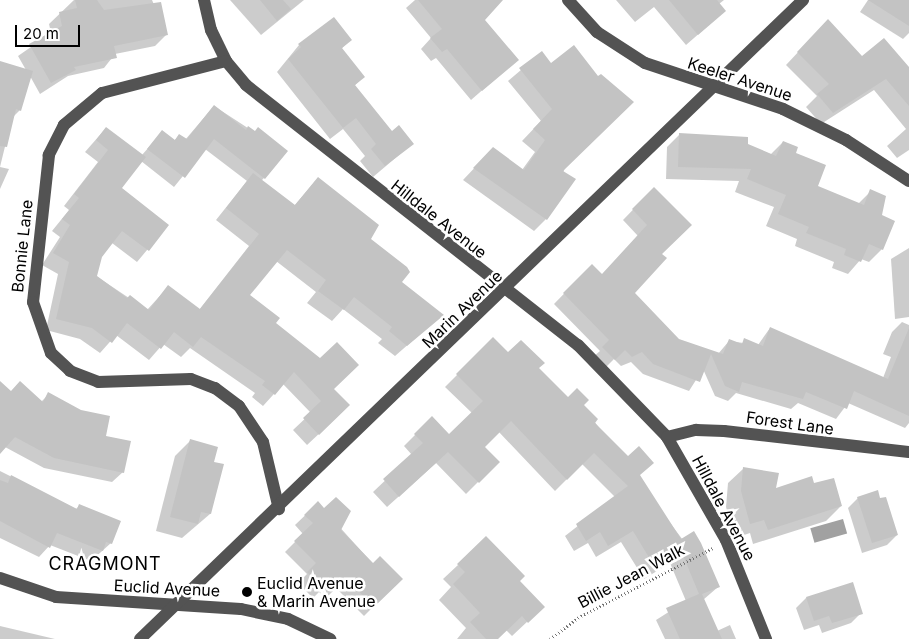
<!DOCTYPE html>
<html>
<head>
<meta charset="utf-8">
<style>
	body { margin:0 }
	#map { position:relative; width:909px; height:639px; overflow:hidden; background:#fff; font-family:Inter,sans-serif }
	div>[style] { position:absolute }
	.water>* { inset:0; background:#a1a1a1; transform-origin:0 0 }
	.shadow>* { inset:0; background:#0003 }
	.building>* { inset:0; background:#c3c3c3 }
	.path>* { height:3px; margin-top:-1.5px; transform-origin:0; background:repeating-linear-gradient(90deg,#757575 0 1px,transparent 0 3.5px) }
	.minor>* { height:12px; margin:-6px; padding:0 6px; transform-origin:6px; border-radius:6px; background:#535353 }
	.dots>* { width:14px; height:14px; translate:-50% -50%; box-sizing:border-box; border:2px solid #fff; border-radius:50% }
	span { translate:-50% -50%; white-space:nowrap; text-align:center; line-height:1.15; -webkit-text-stroke:5px #fff; paint-order:stroke }
	.street-label { font-size:16px; color:#000 }
	.poi-label { font-size:16px; color:#000 }
	.left { translate:0 -50%; text-align:left }
	.neighbourhood-label { font-size:18px; color:#000; letter-spacing:1px }
	.scale { position:absolute; left:15px; top:25px; width:65px; height:22px; box-sizing:border-box; border:2px solid #000; border-top:0; padding-left:6px; font-size:15px; line-height:18px; white-space:nowrap; color:#000; -webkit-text-stroke:4px #fff; paint-order:stroke }
</style>
</head>
<body>
<div id="map">
	<div class="water">
		<i style="left:843px;top:519px;width:15px;height:34px;rotate:74deg"></i>
	</div>
	<div class="shadow">
		<i style="clip-path:polygon(74px 0,152px 0,167px 34px,155px 46px,115px 54px,104px 68px,68px 76px,40px 94px,30px 76px,20px 110px,12px 118px,0 167px,9px 169px,0 189px,0 62px,26px 70px,18px 56px,51px 33px,49px 24px)"></i>
		<i style="clip-path:polygon(230px 0,304px 0,261px 35px)"></i>
		<i style="clip-path:polygon(415px 0,477px 0,484px 20px,517px 60px,471px 100px,436px 58px,431px 61px,421px 49px,431px 38px,406px 8px)"></i>
		<i style="clip-path:polygon(616px 0,724px 0,719px 4px,725px 11px,686px 45px,654px 7px,635px 22px)"></i>
		<i style="clip-path:polygon(868px 0,909px 0,909px 33px,903px 39px,860px 12px)"></i>
		<i style="clip-path:polygon(816px 33px,862px 57px,909px 68px,909px 150px,897px 158px,887px 146px,906px 129px,874px 90px,821px 124px,806px 107px,817px 96px,786px 65px)"></i>
		<i style="clip-path:polygon(350px 40px,341px 49px,363px 77px,354px 86px,392px 133px,412px 144px,373px 177px,360px 161px,365px 156px,343px 129px,330px 139px,277px 72px,299px 45px)"></i>
		<i style="clip-path:polygon(541px 53px,550px 64px,598px 78px,546px 219px,534px 231px,463px 180px,481px 161px,522px 170px,535px 152px,522px 141px,541px 121px,508px 81px)"></i>
		<i style="clip-path:polygon(evenodd,214px 106px,254px 132px,264px 178px,261px 181px,294px 206px,318px 178px,400px 282px,442px 315px,395px 356px,378px 343px,382px 339px,343px 309px,332px 321px,307px 303px,316px 292px,276px 261px,249px 295px,333px 389px,337px 417px,307px 445px,293px 430px,311px 413px,283px 384px,263px 406px,252px 397px,255px 393px,190px 348px,181px 357px,163px 344px,149px 360px,116px 335px,100px 353px,80px 339px,46px 330px,58px 274px,42px 265px,60px 237px,52px 231px,69px 210px,64px 206px,98px 162px,85px 152px,106px 128px,142px 155px,162px 132px,174px 141px,179px 135px,185px 140px,214px 106px,205px 149px,247px 181px,216px 220px,249px 246px,199px 310px,168px 287px,147px 310px,96px 276px,101px 256px,112px 243px,137px 262px,168px 225px,121px 188px,141px 161px,174px 187px,205px 149px)"></i>
		<i style="clip-path:polygon(680px 134px,746px 145px,770px 155px,783px 142px,816px 187px,858px 204px,871px 191px,880px 216px,882px 249px,869px 262px,861px 259px,848px 274px,832px 268px,834px 262px,795px 246px,797px 239px,766px 226px,774px 207px,735px 192px,739px 181px,666px 179px,667px 147px)"></i>
		<i style="clip-path:polygon(654px 188px,660px 254px,633px 294px,679px 340px,718px 354px,729px 341px,758px 345px,770px 328px,883px 378px,891px 357px,883px 354px,892px 332px,902px 322px,909px 325px,909px 423px,905px 428px,848px 403px,836px 419px,798px 403px,791px 409px,736px 393px,728px 401px,715px 396px,703px 369px,689px 391px,643px 374px,631px 362px,621px 366px,614px 359px,604px 369px,593px 357px,600px 351px,554px 304px,592px 265px,602px 275px,638px 236px,623px 220px)"></i>
		<i style="clip-path:polygon(909px 248px,909px 317px,895px 319px,891px 259px)"></i>
		<i style="clip-path:polygon(493px 339px,508px 354px,538px 368px,568px 399px,582px 405px,718px 587px,703px 600px,717px 631px,730px 625px,736px 639px,665px 639px,656px 620px,686px 601px,670px 563px,644px 579px,621px 542px,596px 557px,588px 543px,574px 551px,565px 536px,615px 497px,582px 464px,555px 491px,498px 431px,483px 447px,498px 462px,466px 494px,436px 463px,387px 507px,373px 492px,412px 455px,404px 446px,432px 418px,449px 436px,472px 413px,445px 387px)"></i>
		<i style="clip-path:polygon(0 383px,11px 392px,41px 402px,49px 394px,105px 437px,123px 472px,112px 482px,44px 468px,5px 447px,0 452px)"></i>
		<i style="clip-path:polygon(190px 441px,213px 463px,210px 514px,182px 538px,156px 531px,175px 456px)"></i>
		<i style="clip-path:polygon(743px 469px,774px 490px,813px 485px,841px 506px,826px 521px,753px 544px,750px 533px,735px 538px,726px 507px,728px 483px)"></i>
		<i style="clip-path:polygon(0 471px,76px 509px,80px 505px,111px 543px,91px 561px,50px 545px,39px 557px,0 538px)"></i>
		<i style="clip-path:polygon(858px 498px,897px 535px,887px 545px,862px 553px,848px 508px)"></i>
		<i style="clip-path:polygon(318px 503px,373px 564px,401px 579px,364px 616px,336px 588px,326px 598px,319px 592px,313px 598px,298px 583px,307px 574px,285px 552px,303px 534px,295px 525px)"></i>
		<i style="clip-path:polygon(458px 565px,518px 581px,528px 621px,512px 636px,506px 630px,497px 639px,457px 639px,466px 628px,439px 600px,451px 587px,443px 579px)"></i>
		<i style="clip-path:polygon(852px 583px,861px 613px,851px 623px,822px 633px,819px 625px,804px 630px,796px 608px,806px 598px)"></i>
		<i style="clip-path:polygon(0 626px,55px 639px,0 639px)"></i>
	</div>
	<div class="building">
		<i style="clip-path:polygon(75px 0,97px 0,104px 10px,161px 2px,168px 35px,114px 46px,117px 58px,74px 67px,76px 70px,51px 83px,29px 44px,62px 26px,59px 12px,77px 8px)"></i>
		<i style="clip-path:polygon(260px 0,283px 0,291px 9px,277px 21px)"></i>
		<i style="clip-path:polygon(418px 0,503px 0,485px 20px,519px 60px,482px 91px,447px 49px,442px 52px,430px 38px,442px 29px)"></i>
		<i style="clip-path:polygon(669px 0,717px 0,726px 11px,698px 35px)"></i>
		<i style="clip-path:polygon(868px 0,909px 0,909px 26px)"></i>
		<i style="clip-path:polygon(334px 17px,352px 40px,342px 48px,365px 77px,355px 85px,392px 131px,399px 125px,414px 144px,385px 166px,371px 149px,376px 144px,356px 118px,343px 128px,288px 59px,301px 47px,298px 44px)"></i>
		<i style="clip-path:polygon(828px 19px,862px 56px,884px 38px,909px 67px,909px 106px,886px 79px,833px 113px,817px 94px,829px 84px,797px 52px)"></i>
		<i style="clip-path:polygon(574px 45px,598px 76px,601px 74px,634px 102px,563px 171px,576px 179px,547px 220px,473px 168px,493px 147px,524px 170px,545px 140px,533px 129px,552px 109px,519px 68px,542px 51px,551px 63px)"></i>
		<i style="clip-path:polygon(0 61px,33px 71px,21px 111px,16px 109px,7px 147px,0 146px)"></i>
		<i style="clip-path:polygon(214px 105px,246px 130px,248px 126px,255px 131px,258px 127px,288px 151px,265px 179px,214px 139px,185px 178px,147px 149px,162px 130px,175px 140px,179px 134px,187px 139px)"></i>
		<i style="clip-path:polygon(106px 127px,146px 157px,122px 188px,169px 225px,149px 251px,122px 231px,102px 257px,97px 276px,127px 298px,130px 295px,149px 310px,168px 285px,200px 309px,259px 234px,226px 208px,253px 173px,295px 205px,318px 177px,379px 225px,371px 239px,407px 267px,410px 272px,402px 282px,444px 315px,407px 346px,389px 331px,392px 327px,354px 297px,344px 310px,318px 291px,326px 280px,287px 250px,250px 295px,280px 318px,276px 323px,320px 358px,337px 342px,359px 365px,334px 389px,350px 405px,319px 435px,303px 418px,321px 401px,294px 372px,275px 395px,262px 385px,265px 381px,201px 337px,193px 347px,174px 332px,161px 349px,127px 323px,112px 343px,92px 328px,56px 319px,69px 262px,53px 253px,70px 225px,62px 219px,79px 198px,74px 194px,108px 150px,96px 140px)"></i>
		<i style="clip-path:polygon(679px 133px,748px 137px,748px 144px,776px 156px,783px 141px,798px 147px,796px 153px,826px 165px,818px 186px,864px 205px,870px 189px,886px 196px,882px 215px,895px 221px,883px 250px,869px 244px,861px 262px,844px 255px,846px 249px,806px 233px,809px 227px,778px 214px,786px 195px,747px 179px,751px 169px,678px 167px)"></i>
		<i style="clip-path:polygon(654px 187px,692px 225px,662px 254px,667px 258px,635px 293px,679px 339px,723px 354px,729px 339px,742px 344px,744px 338px,763px 346px,770px 327px,888px 379px,909px 328px,909px 416px,854px 391px,847px 409px,806px 392px,803px 399px,742px 382px,739px 392px,725px 386px,711px 354px,700px 382px,653px 364px,642px 352px,632px 357px,625px 350px,615px 360px,602px 347px,609px 340px,563px 293px,592px 264px,602px 274px,647px 225px,632px 209px)"></i>
		<i style="clip-path:polygon(493px 337px,508px 352px,521px 340px,545px 363px,539px 368px,568px 397px,577px 388px,589px 400px,584px 405px,598px 419px,595px 423px,628px 456px,639px 446px,654px 463px,640px 475px,681px 539px,694px 531px,701px 543px,720px 587px,702px 594px,722px 639px,680px 639px,666px 608px,699px 594px,682px 553px,656px 569px,633px 531px,608px 546px,600px 532px,586px 541px,576px 524px,628px 486px,594px 453px,567px 480px,511px 421px,485px 447px,500px 462px,479px 483px,448px 452px,399px 497px,383px 479px,423px 443px,414px 434px,432px 416px,449px 434px,483px 401px,456px 374px)"></i>
		<i style="clip-path:polygon(0 381px,11px 391px,20px 381px,43px 402px,48px 392px,81px 410px,110px 416px,106px 436px,131px 441px,124px 473px,54px 458px,15px 437px,0 454px)"></i>
		<i style="clip-path:polygon(190px 439px,218px 447px,214px 462px,224px 464px,211px 514px,201px 512px,198px 524px,170px 517px)"></i>
		<i style="clip-path:polygon(743px 467px,779px 473px,776px 488px,812px 476px,814px 483px,834px 478px,842px 506px,768px 530px,764px 520px,750px 524px,741px 491px)"></i>
		<i style="clip-path:polygon(11px 475px,77px 509px,79px 504px,121px 521px,112px 544px,106px 542px,103px 551px,57px 533px,50px 548px,0 521px,0 480px,8px 483px)"></i>
		<i style="clip-path:polygon(878px 490px,880px 498px,886px 497px,898px 535px,872px 543px,857px 497px)"></i>
		<i style="clip-path:polygon(336px 497px,351px 511px,341px 530px,373px 563px,380px 556px,403px 579px,374px 607px,347px 579px,336px 589px,330px 583px,324px 589px,307px 572px,316px 563px,294px 541px,313px 523px,304px 515px,318px 501px,324px 508px)"></i>
		<i style="clip-path:polygon(486px 536px,525px 576px,520px 581px,545px 607px,528px 623px,522px 616px,498px 639px,486px 639px,470px 622px,480px 613px,453px 584px,465px 572px,457px 564px)"></i>
		<i style="clip-path:polygon(853px 582px,863px 614px,832px 623px,829px 616px,814px 621px,806px 597px)"></i>
	</div>
	<div class="path">
		<i style="left:550px;top:639px;width:39px;rotate:-37deg"></i>
		<i style="left:581px;top:616px;width:148px;rotate:-27.3deg"></i>
	</div>
	<div class="minor">
		<i style="left:204px;top:0;width:31px;rotate:77deg"></i>
		<i style="left:211px;top:30px;width:34px;rotate:64deg"></i>
		<i style="left:226px;top:61px;width:31px;rotate:50deg"></i>
		<i style="left:246px;top:85px;width:422px;rotate:38.1deg"></i>
		<i style="left:578px;top:345px;width:128px;rotate:45.9deg"></i>
		<i style="left:667px;top:437px;width:119px;rotate:60.2deg"></i>
		<i style="left:726px;top:540px;width:107px;rotate:68deg"></i>
		<i style="left:568px;top:0;width:43px;rotate:47.8deg"></i>
		<i style="left:597px;top:32px;width:57px;rotate:32.9deg"></i>
		<i style="left:645px;top:63px;width:145px;rotate:18.4deg"></i>
		<i style="left:783px;top:109px;width:70px;rotate:26.2deg"></i>
		<i style="left:846px;top:140px;width:75px;rotate:33.1deg"></i>
		<i style="left:226px;top:61px;width:128px;rotate:165.5deg"></i>
		<i style="left:102px;top:93px;width:50px;rotate:139.9deg"></i>
		<i style="left:64px;top:125px;width:34px;rotate:117deg"></i>
		<i style="left:49px;top:155px;width:148px;rotate:96.2deg"></i>
		<i style="left:33px;top:302px;width:54px;rotate:70.6deg"></i>
		<i style="left:51px;top:353px;width:26px;rotate:43deg"></i>
		<i style="left:70px;top:371px;width:30px;rotate:21deg"></i>
		<i style="left:98px;top:382px;width:93px;rotate:-1.8deg"></i>
		<i style="left:191px;top:379px;width:26px;rotate:21deg"></i>
		<i style="left:215px;top:388px;width:30px;rotate:37deg"></i>
		<i style="left:239px;top:406px;width:43px;rotate:56.3deg"></i>
		<i style="left:263px;top:442px;width:69px;rotate:76.6deg"></i>
		<i style="left:667px;top:437px;width:30px;rotate:-14deg"></i>
		<i style="left:696px;top:430px;width:28px;rotate:2deg"></i>
		<i style="left:724px;top:431px;width:186px;rotate:6.5deg"></i>
		<i style="left:0;top:578px;width:59px;rotate:18.7deg"></i>
		<i style="left:56px;top:597px;width:185px;rotate:3.7deg"></i>
		<i style="left:241px;top:609px;width:48px;rotate:12deg"></i>
		<i style="left:288px;top:619px;width:47px;rotate:25.5deg"></i>
		<i style="left:140px;top:639px;width:921px;rotate:-43.94deg"></i>
	</div>
	<div class="dots">
		<i style="left:247px;top:592px;background:#000"></i>
	</div>
	<div class="street-label">
		<span style="left:740px;top:79px;rotate:18deg">Keeler Avenue</span>
		<span style="left:439px;top:219px;rotate:38deg">Hilldale Avenue</span>
		<span style="left:22px;top:246px;rotate:-84deg">Bonnie Lane</span>
		<span style="left:462px;top:309px;rotate:-44deg">Marin Avenue</span>
		<span style="left:790px;top:423px;rotate:8deg">Forest Lane</span>
		<span style="left:724px;top:508px;rotate:62deg">Hilldale Avenue</span>
		<span style="left:631px;top:576px;rotate:-28deg">Billie Jean Walk</span>
		<span style="left:167px;top:588px;rotate:3deg">Euclid Avenue</span>
	</div>
	<div class="poi-label">
		<span class="left" style="left:257px;top:592px">Euclid Avenue<br>&amp; Marin Avenue</span>
	</div>
	<div class="neighbourhood-label">
		<span style="left:105px;top:564px">CRAGMONT</span>
	</div>
	<div class="scale">20 m</div>
</div>
</body>
</html>
